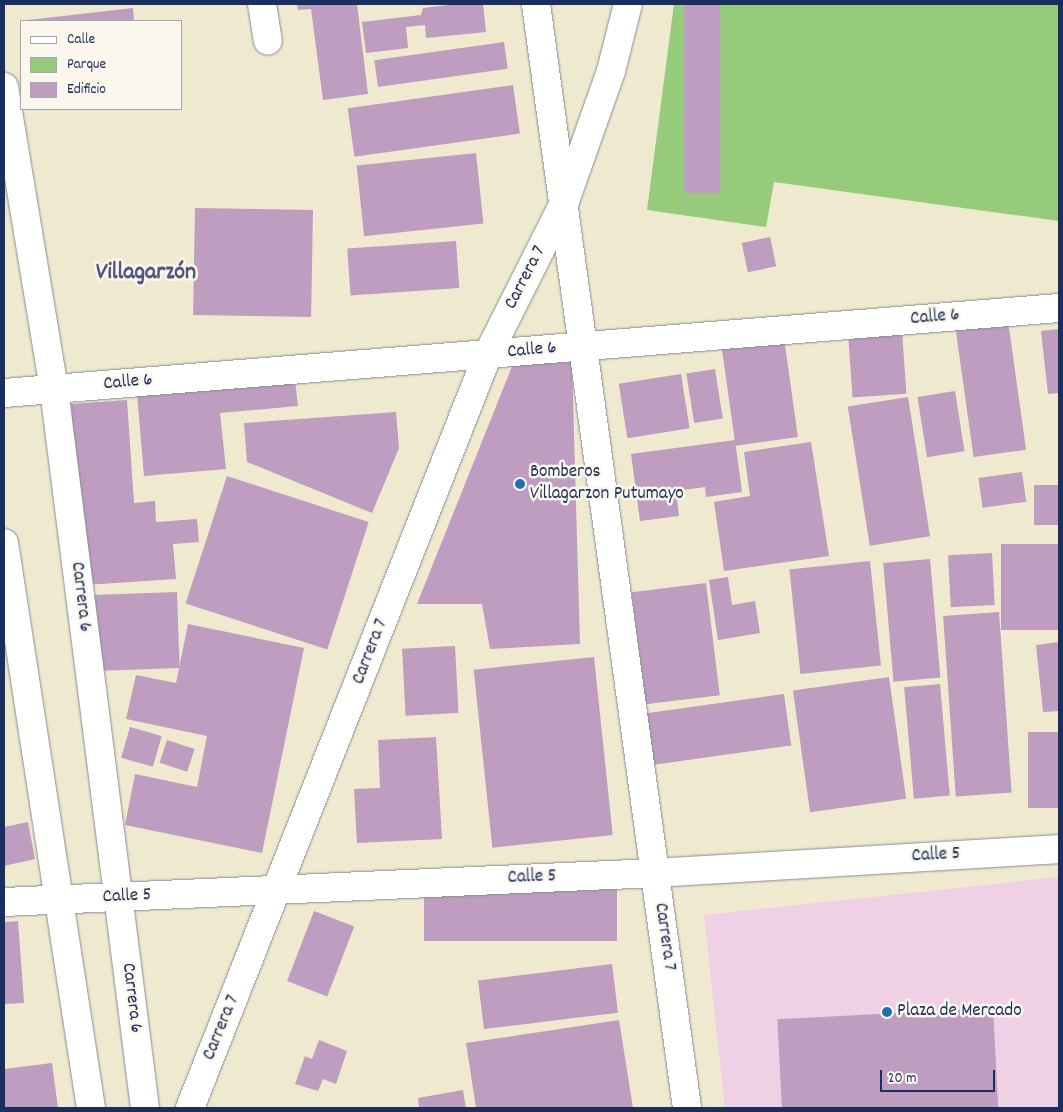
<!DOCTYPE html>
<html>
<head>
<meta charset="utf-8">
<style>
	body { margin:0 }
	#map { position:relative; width:1063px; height:1112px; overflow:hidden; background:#efe9cf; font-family:Dekko,sans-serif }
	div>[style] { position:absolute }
	.built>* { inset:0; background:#f0d0e5 }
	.green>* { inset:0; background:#97cb7c }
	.building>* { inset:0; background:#be9dc0; transform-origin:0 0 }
	.roads { filter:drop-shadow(0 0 1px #858c96) drop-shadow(0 0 1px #858c96) }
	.street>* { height:28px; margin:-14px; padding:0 14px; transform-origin:14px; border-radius:14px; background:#fff }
	.primary>* { height:28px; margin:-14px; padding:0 14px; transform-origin:14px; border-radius:14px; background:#fff }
	.dots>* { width:14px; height:14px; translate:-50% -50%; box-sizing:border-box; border:2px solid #fbf7ec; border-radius:50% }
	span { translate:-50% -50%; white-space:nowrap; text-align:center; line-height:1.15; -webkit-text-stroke:5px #fbf7ec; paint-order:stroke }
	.street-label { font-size:19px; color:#1b2f5e }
	.poi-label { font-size:19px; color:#1b2f5e }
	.left { translate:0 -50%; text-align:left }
	.district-label { font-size:24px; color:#545680; font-weight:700 }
	.frame { position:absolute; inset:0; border:5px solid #1b2f5e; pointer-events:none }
	.legend { position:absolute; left:20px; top:20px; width:162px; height:90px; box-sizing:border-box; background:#fbf7ec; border:1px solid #a1a7b3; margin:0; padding:6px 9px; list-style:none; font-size:15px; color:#1b2f5e }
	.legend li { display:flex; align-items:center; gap:10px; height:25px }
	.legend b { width:25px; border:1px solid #a1a7b3 }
	.scale { position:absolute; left:880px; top:1070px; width:115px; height:22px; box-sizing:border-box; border:2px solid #1b2f5e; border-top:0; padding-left:6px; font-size:15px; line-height:18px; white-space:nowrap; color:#1b2f5e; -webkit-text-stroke:4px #fbf7ec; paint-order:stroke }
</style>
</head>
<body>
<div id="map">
	<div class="built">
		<i style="clip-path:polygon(1059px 877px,1059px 1108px,725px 1108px,704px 915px)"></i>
	</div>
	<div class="green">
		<i style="clip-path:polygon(674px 4px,1059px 4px,1059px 221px,774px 182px,766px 227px,647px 210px)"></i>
	</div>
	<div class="building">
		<i style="clip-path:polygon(297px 4px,357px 4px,368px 94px,323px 100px,311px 9px,298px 10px)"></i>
		<i style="clip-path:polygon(457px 4px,483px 4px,486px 32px,426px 38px,425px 25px,406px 27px,408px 48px,366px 53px,362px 22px,421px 15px,423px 8px)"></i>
		<i style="left:684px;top:4px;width:36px;height:189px"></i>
		<i style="clip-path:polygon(133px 8px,134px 21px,28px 21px,28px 20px)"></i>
		<i style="left:504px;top:42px;width:27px;height:131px;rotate:82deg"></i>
		<i style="left:513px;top:85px;width:49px;height:167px;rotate:82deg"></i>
		<i style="left:476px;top:153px;width:71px;height:120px;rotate:84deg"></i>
		<i style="left:195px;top:208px;width:118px;height:107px;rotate:1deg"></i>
		<i style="left:770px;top:237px;width:30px;height:29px;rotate:78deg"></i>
		<i style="left:456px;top:241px;width:47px;height:109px;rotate:86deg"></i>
		<i style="left:1008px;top:321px;width:130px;height:53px;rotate:82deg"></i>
		<i style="clip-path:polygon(1059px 329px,1059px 393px,1048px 394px,1041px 331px)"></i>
		<i style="left:902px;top:331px;width:63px;height:54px;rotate:86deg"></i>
		<i style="left:784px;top:338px;width:100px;height:63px;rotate:82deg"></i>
		<i style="clip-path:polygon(572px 362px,580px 644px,490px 649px,482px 604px,417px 604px,513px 364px)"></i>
		<i style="left:715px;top:369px;width:50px;height:29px;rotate:81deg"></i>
		<i style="left:681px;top:374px;width:55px;height:63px;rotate:81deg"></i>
		<i style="clip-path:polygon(295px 380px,298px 406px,220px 413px,226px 469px,144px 476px,137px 394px)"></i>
		<i style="left:955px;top:391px;width:61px;height:38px;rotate:81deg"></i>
		<i style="left:908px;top:397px;width:141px;height:61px;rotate:81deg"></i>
		<i style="clip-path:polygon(127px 400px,134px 503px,155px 501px,156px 522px,197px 519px,199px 542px,173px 544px,176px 579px,85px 585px,71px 404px)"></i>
		<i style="clip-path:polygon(396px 412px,399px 448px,372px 513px,247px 462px,244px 423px)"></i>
		<i style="clip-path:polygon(735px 440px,742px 492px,706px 497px,705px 487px,676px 491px,679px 516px,640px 521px,631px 454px)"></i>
		<i style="clip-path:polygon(811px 442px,829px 556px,724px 571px,714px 502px,750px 496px,744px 452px)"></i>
		<i style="left:1022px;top:472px;width:30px;height:44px;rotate:82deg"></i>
		<i style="left:227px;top:476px;width:149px;height:134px;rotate:18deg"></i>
		<i style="left:1059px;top:485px;width:40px;height:25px;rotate:90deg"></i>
		<i style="left:1059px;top:544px;width:86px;height:58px;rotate:90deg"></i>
		<i style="left:992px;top:553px;width:52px;height:44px;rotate:87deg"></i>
		<i style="left:930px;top:559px;width:119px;height:47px;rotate:85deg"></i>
		<i style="left:870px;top:561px;width:105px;height:81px;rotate:84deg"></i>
		<i style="clip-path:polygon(728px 577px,732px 605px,755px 601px,760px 633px,718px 640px,709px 580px)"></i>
		<i style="left:706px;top:583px;width:113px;height:75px;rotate:83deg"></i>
		<i style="left:177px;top:592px;width:76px;height:84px;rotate:88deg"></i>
		<i style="left:999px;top:612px;width:181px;height:56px;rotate:86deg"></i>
		<i style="clip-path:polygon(188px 624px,304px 648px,262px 853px,125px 825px,135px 774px,197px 787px,207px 736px,126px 719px,136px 675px,176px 683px)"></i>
		<i style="clip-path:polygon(1059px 642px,1059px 711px,1043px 712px,1036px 645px)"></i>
		<i style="left:455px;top:646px;width:67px;height:53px;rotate:87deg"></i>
		<i style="left:594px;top:657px;width:179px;height:121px;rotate:84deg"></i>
		<i style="left:889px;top:677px;width:123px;height:97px;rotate:82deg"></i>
		<i style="left:940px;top:684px;width:112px;height:36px;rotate:85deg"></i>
		<i style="left:784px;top:694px;width:52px;height:146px;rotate:82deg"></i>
		<i style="left:130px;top:727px;width:33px;height:32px;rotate:16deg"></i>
		<i style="left:1059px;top:732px;width:76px;height:31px;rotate:90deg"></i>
		<i style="clip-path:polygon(436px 737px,442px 839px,357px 843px,354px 789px,380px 788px,378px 740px)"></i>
		<i style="left:167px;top:740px;width:29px;height:24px;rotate:18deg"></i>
		<i style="clip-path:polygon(28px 822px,35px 859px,4px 866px,4px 827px)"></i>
		<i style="left:617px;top:887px;width:54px;height:193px;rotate:90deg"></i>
		<i style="left:314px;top:911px;width:43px;height:75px;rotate:21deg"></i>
		<i style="clip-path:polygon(18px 921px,24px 1003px,4px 1004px,4px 922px)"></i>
		<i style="left:612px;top:964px;width:49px;height:135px;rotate:83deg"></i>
		<i style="left:993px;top:1008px;width:100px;height:216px;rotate:87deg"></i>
		<i style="clip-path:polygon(619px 1020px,633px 1108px,476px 1108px,466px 1043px)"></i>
		<i style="clip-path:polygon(319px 1040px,347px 1051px,336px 1084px,323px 1079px,318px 1091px,295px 1084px,305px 1056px,312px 1059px)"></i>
		<i style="clip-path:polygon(52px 1063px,58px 1108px,4px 1108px,4px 1069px)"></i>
		<i style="clip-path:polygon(463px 1090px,466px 1108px,419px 1108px,418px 1098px)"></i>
	</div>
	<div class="roads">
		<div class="street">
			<i style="left:262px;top:4px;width:37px;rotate:81deg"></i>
			<i style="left:536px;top:4px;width:1114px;rotate:82.21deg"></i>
			<i style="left:4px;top:87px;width:306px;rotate:80.6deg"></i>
			<i style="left:488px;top:354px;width:573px;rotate:-4.61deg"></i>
			<i style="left:4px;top:902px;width:652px;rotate:-2.55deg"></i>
			<i style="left:655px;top:873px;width:405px;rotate:-3.4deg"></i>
		</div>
		<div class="primary">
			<i style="left:54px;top:389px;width:725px;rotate:82.79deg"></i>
			<i style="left:4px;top:393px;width:486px;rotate:-4.6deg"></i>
			<i style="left:4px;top:543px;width:572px;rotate:81.25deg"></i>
			<i style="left:190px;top:1108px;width:811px;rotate:-68.43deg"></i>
			<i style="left:488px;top:354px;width:171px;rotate:-63.3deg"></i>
			<i style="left:565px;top:201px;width:138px;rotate:-70.5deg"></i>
			<i style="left:611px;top:71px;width:69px;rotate:-75.8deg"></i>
		</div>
	</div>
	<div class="dots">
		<i style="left:520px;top:484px;background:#1f6fb2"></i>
		<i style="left:887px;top:1012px;background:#1f6fb2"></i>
	</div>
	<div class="street-label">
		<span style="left:526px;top:278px;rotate:-63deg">Carrera 7</span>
		<span style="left:935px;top:318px;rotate:-5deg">Calle 6</span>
		<span style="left:532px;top:351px;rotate:-5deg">Calle 6</span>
		<span style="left:128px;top:383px;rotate:-5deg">Calle 6</span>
		<span style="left:80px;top:597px;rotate:83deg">Carrera 6</span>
		<span style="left:371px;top:652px;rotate:-69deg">Carrera 7</span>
		<span style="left:936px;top:856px;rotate:-3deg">Calle 5</span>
		<span style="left:532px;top:878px;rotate:-2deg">Calle 5</span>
		<span style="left:127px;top:897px;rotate:-3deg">Calle 5</span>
		<span style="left:664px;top:937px;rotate:82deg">Carrera 7</span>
		<span style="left:131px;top:998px;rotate:83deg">Carrera 6</span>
		<span style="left:222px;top:1028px;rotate:-68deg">Carrera 7</span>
	</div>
	<div class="poi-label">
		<span class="left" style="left:530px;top:484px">Bomberos<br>Villagarzon Putumayo</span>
		<span class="left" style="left:897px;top:1012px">Plaza de Mercado</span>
	</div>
	<div class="district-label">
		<span style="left:146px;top:274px">Villagarzón</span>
	</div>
	<div class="frame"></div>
	<ul class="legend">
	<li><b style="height:6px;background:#fff"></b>Calle</li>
	<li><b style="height:14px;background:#97cb7c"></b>Parque</li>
	<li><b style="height:14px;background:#be9dc0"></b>Edificio</li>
	</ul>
	<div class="scale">20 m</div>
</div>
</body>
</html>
